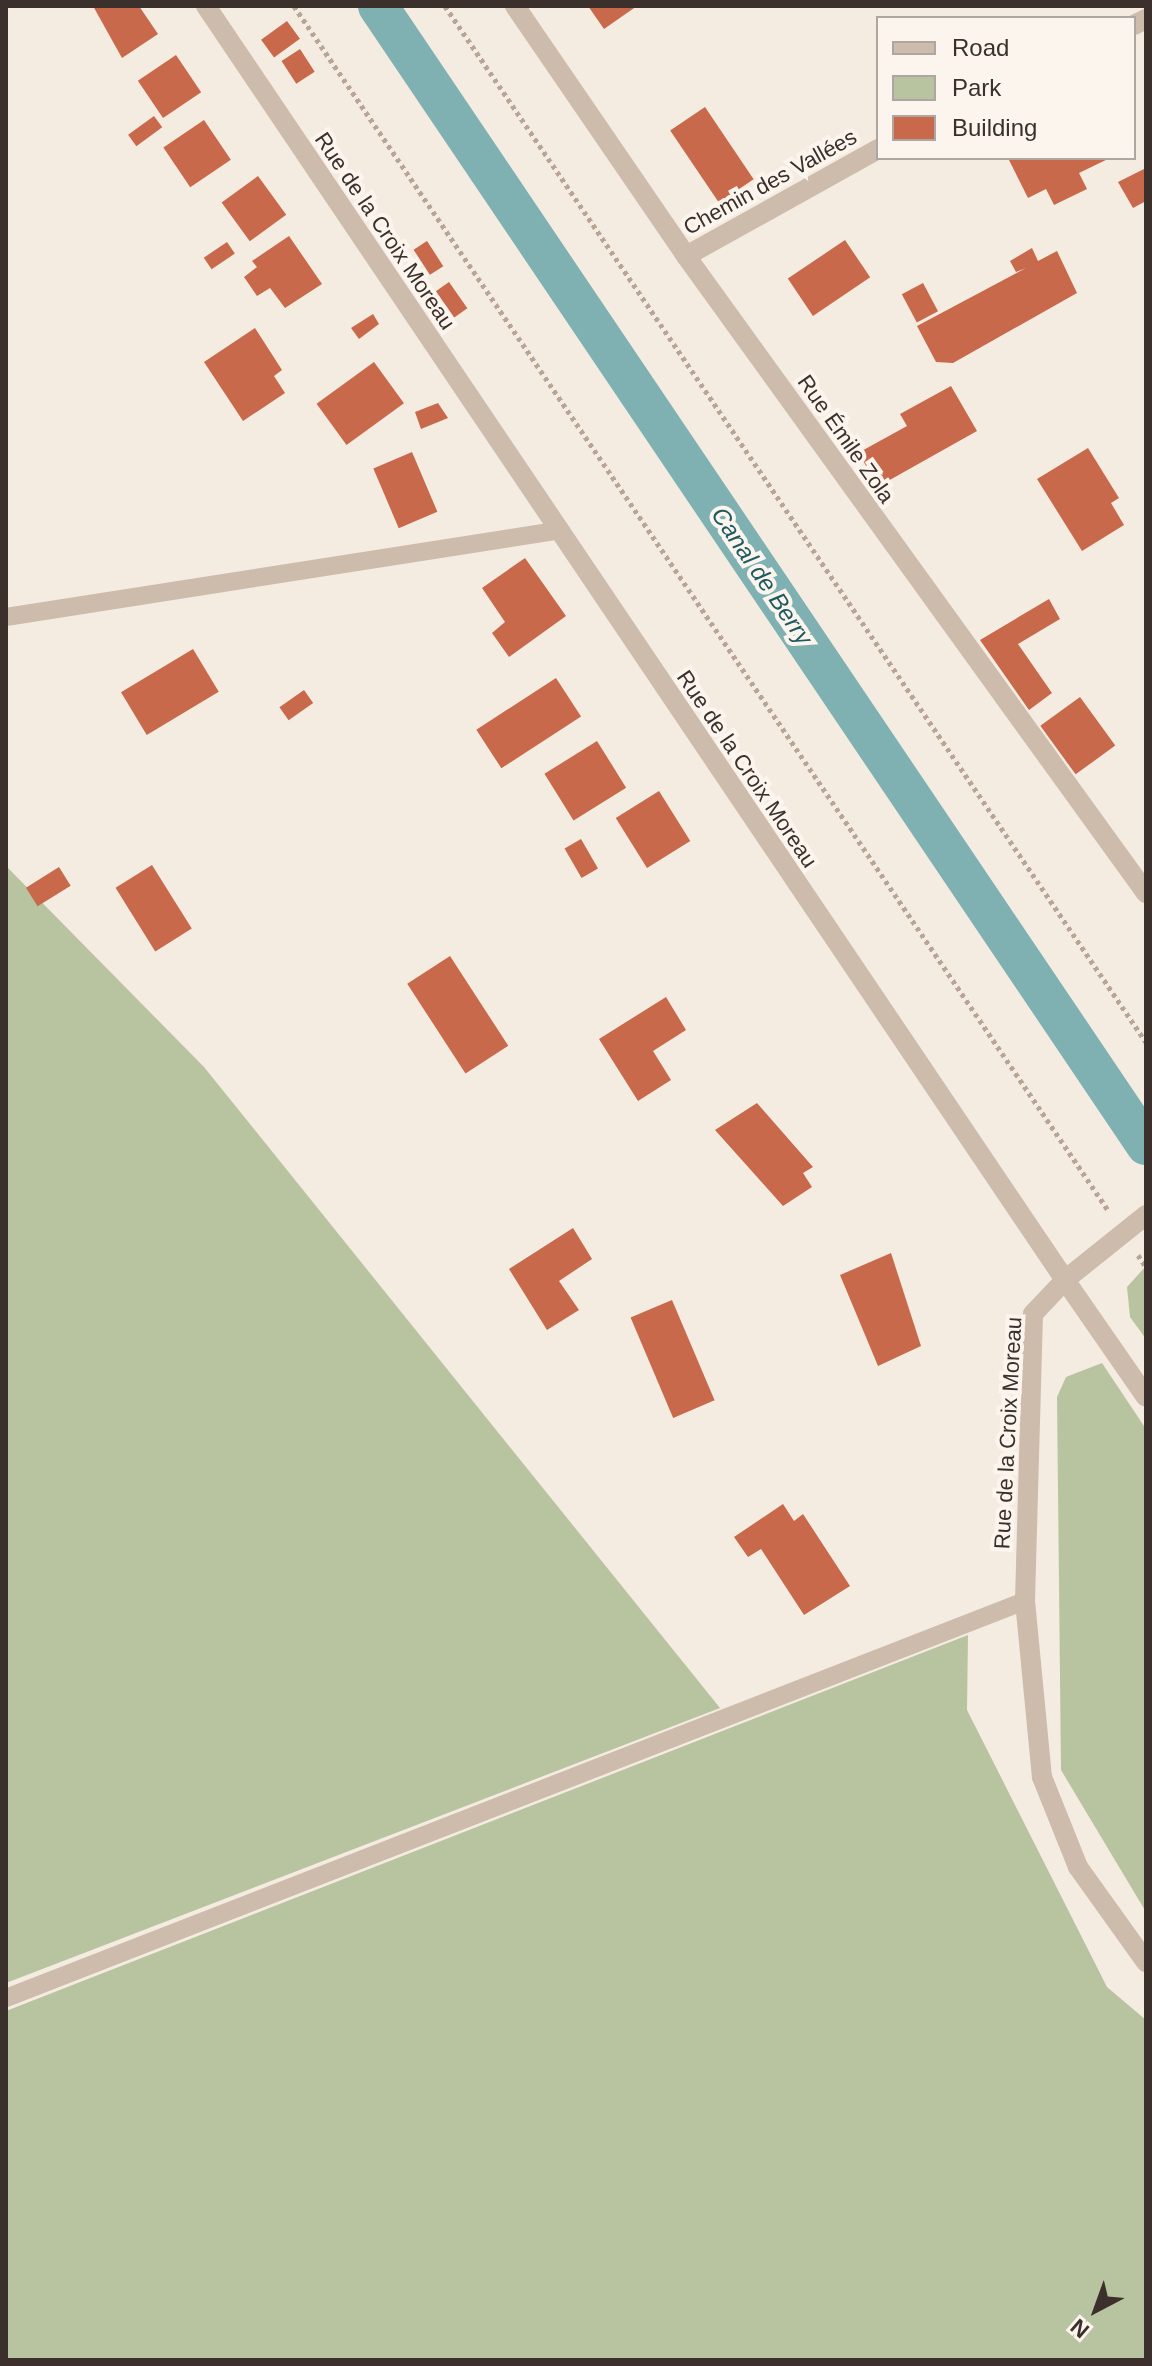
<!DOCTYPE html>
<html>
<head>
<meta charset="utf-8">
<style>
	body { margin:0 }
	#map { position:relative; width:1152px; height:2366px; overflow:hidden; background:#f4ebe1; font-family:Helvetica,sans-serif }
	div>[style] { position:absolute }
	.green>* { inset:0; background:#b8c4a0 }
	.canal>* { height:40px; margin:-20px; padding:0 20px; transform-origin:20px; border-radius:20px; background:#7fb0b2 }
	.building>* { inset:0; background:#c8694b; transform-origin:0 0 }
	.path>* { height:5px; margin-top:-2.5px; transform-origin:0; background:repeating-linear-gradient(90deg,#b9a596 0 4px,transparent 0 8px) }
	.service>* { height:18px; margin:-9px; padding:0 9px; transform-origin:9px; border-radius:9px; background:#cdbbac }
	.minor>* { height:20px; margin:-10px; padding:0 10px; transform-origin:10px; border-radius:10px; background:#cdbbac }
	span { translate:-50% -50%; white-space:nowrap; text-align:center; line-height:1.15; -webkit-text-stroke:8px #fbf5ee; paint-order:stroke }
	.street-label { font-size:22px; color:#3b302b }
	.water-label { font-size:24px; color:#1f5a5e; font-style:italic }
	.frame { position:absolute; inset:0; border:8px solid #3b302b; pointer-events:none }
	.legend { position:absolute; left:876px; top:16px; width:260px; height:144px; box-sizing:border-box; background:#fbf5ee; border:2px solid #aea6a0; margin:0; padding:10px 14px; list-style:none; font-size:24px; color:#3b302b }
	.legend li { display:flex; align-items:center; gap:16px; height:40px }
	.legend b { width:40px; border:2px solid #aea6a0 }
	.north { position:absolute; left:1056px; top:2270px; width:80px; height:80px; -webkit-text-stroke:6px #fbf5ee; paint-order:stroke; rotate:221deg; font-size:22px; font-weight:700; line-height:32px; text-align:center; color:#3b302b }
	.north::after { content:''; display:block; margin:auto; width:28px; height:36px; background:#3b302b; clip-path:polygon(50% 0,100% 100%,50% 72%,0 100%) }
</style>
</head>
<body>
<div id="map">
	<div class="green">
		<i style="clip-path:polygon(6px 866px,204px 1067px,720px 1708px,6px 1983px)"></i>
		<i style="clip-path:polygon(1146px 1266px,1146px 1339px,1130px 1317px,1127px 1287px)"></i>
		<i style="clip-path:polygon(1102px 1363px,1146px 1429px,1146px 1912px,1061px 1770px,1057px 1397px,1066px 1377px)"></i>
		<i style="clip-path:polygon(968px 1635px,967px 1710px,1107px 1987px,1146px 2020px,1146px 2360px,6px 2360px,6px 2011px)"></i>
	</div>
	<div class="canal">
		<i style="left:378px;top:6px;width:1374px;rotate:56.01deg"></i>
	</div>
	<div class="building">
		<i style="clip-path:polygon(93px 6px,139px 6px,158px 34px,122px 58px)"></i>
		<i style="clip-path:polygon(588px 6px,637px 6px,604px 29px)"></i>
		<i style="left:287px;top:21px;width:22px;height:32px;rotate:54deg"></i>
		<i style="left:300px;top:49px;width:27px;height:22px;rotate:57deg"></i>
		<i style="left:176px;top:55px;width:45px;height:46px;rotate:56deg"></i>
		<i style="left:705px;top:107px;width:87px;height:42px;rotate:56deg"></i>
		<i style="left:154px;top:116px;width:14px;height:32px;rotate:54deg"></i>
		<i style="left:204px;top:120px;width:48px;height:49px;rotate:56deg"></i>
		<i style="clip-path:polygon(1008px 158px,1110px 158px,1079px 173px,1087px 189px,1054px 205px,1046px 189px,1028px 198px)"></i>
		<i style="clip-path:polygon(1146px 168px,1146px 201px,1133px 208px,1118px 182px)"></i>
		<i style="left:258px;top:176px;width:48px;height:45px;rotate:54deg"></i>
		<i style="clip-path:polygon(289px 236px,322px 284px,285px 308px,270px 288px,257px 296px,244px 277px,257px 267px,252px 261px)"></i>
		<i style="left:845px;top:240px;width:45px;height:69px;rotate:56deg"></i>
		<i style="left:427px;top:241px;width:30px;height:16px;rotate:57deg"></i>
		<i style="left:227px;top:242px;width:14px;height:28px;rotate:56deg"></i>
		<i style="clip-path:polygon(1032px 248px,1038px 261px,1057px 251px,1077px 293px,953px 363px,936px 362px,917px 326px,1026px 268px,1016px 272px,1010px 261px)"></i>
		<i style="left:449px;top:282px;width:32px;height:16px;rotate:55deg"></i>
		<i style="left:923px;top:283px;width:32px;height:24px;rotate:62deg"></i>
		<i style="clip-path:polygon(373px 314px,379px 324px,359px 339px,351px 328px)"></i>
		<i style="clip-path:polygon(255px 328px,282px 370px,274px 376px,285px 393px,243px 421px,204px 362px)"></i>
		<i style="left:374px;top:362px;width:51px;height:71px;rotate:54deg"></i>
		<i style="clip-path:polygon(951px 386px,977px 431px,879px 486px,858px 453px,907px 426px,900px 414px)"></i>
		<i style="clip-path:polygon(438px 403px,448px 418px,421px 429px,415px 412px)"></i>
		<i style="clip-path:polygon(1088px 448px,1119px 498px,1111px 503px,1124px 525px,1082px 551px,1037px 479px)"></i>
		<i style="left:412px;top:452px;width:65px;height:42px;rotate:67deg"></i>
		<i style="clip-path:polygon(525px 558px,566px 616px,509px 657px,492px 633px,505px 622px,482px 588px)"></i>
		<i style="clip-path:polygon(1049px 599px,1060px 619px,1018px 644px,1052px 693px,1029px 710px,980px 640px)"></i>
		<i style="left:193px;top:649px;width:50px;height:84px;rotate:59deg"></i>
		<i style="left:556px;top:678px;width:46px;height:95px;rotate:57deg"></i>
		<i style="left:304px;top:690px;width:16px;height:30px;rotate:55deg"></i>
		<i style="left:1080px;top:697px;width:60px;height:49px;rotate:54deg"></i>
		<i style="left:597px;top:741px;width:55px;height:62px;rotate:58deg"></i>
		<i style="left:659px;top:791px;width:59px;height:51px;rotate:58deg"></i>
		<i style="left:581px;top:839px;width:34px;height:19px;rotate:60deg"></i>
		<i style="left:152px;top:865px;width:75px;height:43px;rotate:58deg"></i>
		<i style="left:59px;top:867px;width:22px;height:39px;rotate:58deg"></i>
		<i style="left:450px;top:956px;width:107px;height:51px;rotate:57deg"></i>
		<i style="clip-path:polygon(666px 997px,686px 1030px,653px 1051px,671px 1080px,638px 1101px,599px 1039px)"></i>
		<i style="clip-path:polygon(757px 1103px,813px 1167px,803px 1173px,812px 1187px,783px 1206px,715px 1130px)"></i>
		<i style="clip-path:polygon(573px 1228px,592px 1259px,559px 1281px,579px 1310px,547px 1330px,509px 1269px)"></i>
		<i style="clip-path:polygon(891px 1253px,921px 1346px,878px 1366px,840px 1275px)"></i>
		<i style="left:672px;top:1300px;width:109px;height:45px;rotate:67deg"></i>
		<i style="clip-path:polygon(783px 1504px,794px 1521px,803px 1514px,850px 1586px,804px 1615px,761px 1549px,748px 1557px,734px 1537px)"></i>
	</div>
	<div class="path">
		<i style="left:294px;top:6px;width:1453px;rotate:55.94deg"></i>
		<i style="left:445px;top:6px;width:1251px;rotate:55.92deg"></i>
		<i style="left:1138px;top:1255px;width:14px;rotate:56deg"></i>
	</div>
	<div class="service">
		<i style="left:6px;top:617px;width:557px;rotate:-8.89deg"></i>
		<i style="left:6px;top:1998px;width:1094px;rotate:-21.29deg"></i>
	</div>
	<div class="minor">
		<i style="left:206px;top:6px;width:1537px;rotate:56.01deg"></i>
		<i style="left:1065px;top:1280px;width:47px;rotate:133.3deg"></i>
		<i style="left:1033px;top:1314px;width:287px;rotate:91.6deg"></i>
		<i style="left:1025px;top:1601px;width:177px;rotate:84.5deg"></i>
		<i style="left:1042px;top:1777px;width:97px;rotate:68.2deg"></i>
		<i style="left:1078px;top:1867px;width:117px;rotate:54.4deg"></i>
		<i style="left:515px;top:6px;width:303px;rotate:55.6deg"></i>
		<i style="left:686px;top:256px;width:786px;rotate:54.17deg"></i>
		<i style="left:1134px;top:25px;width:13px;rotate:-27deg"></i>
		<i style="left:686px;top:256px;width:220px;rotate:-29.1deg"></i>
		<i style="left:1146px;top:1215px;width:104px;rotate:141.3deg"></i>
		<i style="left:1065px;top:1280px;width:142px;rotate:55.3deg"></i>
	</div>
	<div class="street-label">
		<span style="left:770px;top:182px;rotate:-29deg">Chemin des Vallées</span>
		<span style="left:385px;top:231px;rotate:56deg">Rue de la Croix Moreau</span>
		<span style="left:846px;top:439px;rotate:55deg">Rue Émile Zola</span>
		<span style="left:747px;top:769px;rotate:56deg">Rue de la Croix Moreau</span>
		<span style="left:1008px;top:1433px;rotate:-87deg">Rue de la Croix Moreau</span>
	</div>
	<div class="water-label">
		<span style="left:762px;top:576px;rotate:56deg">Canal de Berry</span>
	</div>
	<div class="frame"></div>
	<ul class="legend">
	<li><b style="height:10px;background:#cdbbac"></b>Road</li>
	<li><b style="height:22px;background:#b8c4a0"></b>Park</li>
	<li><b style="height:22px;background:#c8694b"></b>Building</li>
	</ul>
	<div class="north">N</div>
</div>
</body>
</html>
